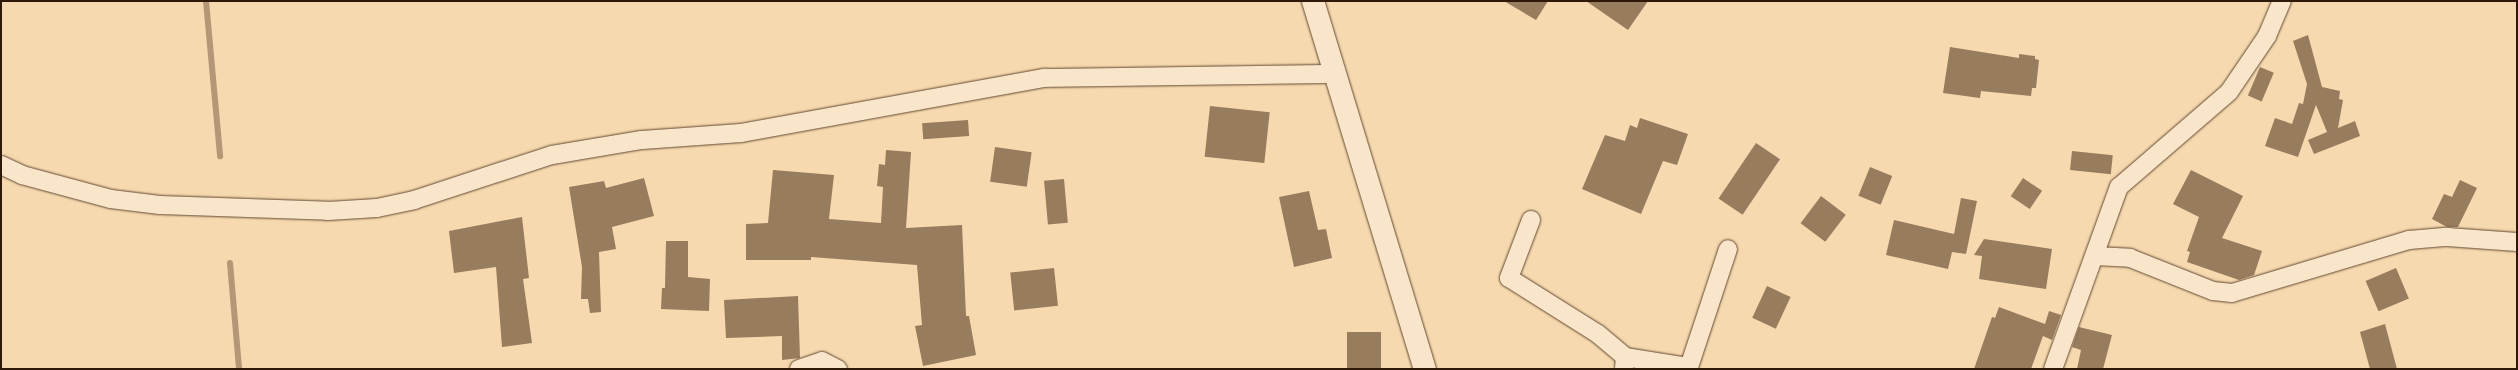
<!DOCTYPE html>
<html>
<head>
<meta charset="utf-8">
<style>
	body { margin:0 }
	#map { position:relative; width:2518px; height:370px; overflow:hidden; background:#f6d9ae; font-family:"Gentium Book Plus",serif }
	div>[style] { position:absolute }
	.stream>* { height:6px; margin:-3px; padding:0 3px; transform-origin:3px; border-radius:3px; background:#b39776 }
	.building>* { inset:0; background:#977c5e; transform-origin:0 0 }
	.roads { filter:drop-shadow(0 0 1px #624832) drop-shadow(0 0 1px #624832) }
	.street>* { height:18px; margin:-9px; padding:0 9px; transform-origin:9px; border-radius:9px; background:#f9e6ca }
	.secondary>* { height:22px; margin:-11px; padding:0 11px; transform-origin:11px; border-radius:11px; background:#f9e6ca }
	span { translate:-50% -50%; white-space:nowrap; text-align:center; line-height:1.15; -webkit-text-stroke:4px #f9e6ca; paint-order:stroke }
	.frame { position:absolute; inset:0; border:2px solid #301808; pointer-events:none }
</style>
</head>
<body>
<div id="map">
	<div class="stream">
		<i style="left:206px;top:1px;width:156px;rotate:84.8deg"></i>
		<i style="left:230px;top:263px;width:106px;rotate:85.1deg"></i>
	</div>
	<div class="building">
		<i style="clip-path:polygon(1504px 1px,1548px 1px,1536px 20px)"></i>
		<i style="clip-path:polygon(1586px 1px,1648px 1px,1628px 30px)"></i>
		<i style="clip-path:polygon(2308px 35px,2322px 87px,2340px 91px,2339px 99px,2343px 100px,2338px 128px,2355px 121px,2360px 136px,2314px 154px,2308px 140px,2327px 132px,2316px 105px,2298px 157px,2265px 146px,2275px 118px,2292px 124px,2299px 103px,2303px 104px,2307px 84px,2293px 41px)"></i>
		<i style="clip-path:polygon(1950px 47px,2019px 58px,2019px 54px,2035px 56px,2035px 59px,2039px 60px,2036px 88px,2032px 88px,2031px 96px,1981px 91px,1980px 98px,1943px 93px)"></i>
		<i style="left:2260px;top:67px;width:15px;height:31px;rotate:23deg"></i>
		<i style="left:1210px;top:106px;width:60px;height:51px;rotate:6deg"></i>
		<i style="clip-path:polygon(1640px 118px,1688px 134px,1677px 165px,1663px 161px,1641px 214px,1582px 189px,1605px 135px,1625px 141px,1630px 125px,1637px 128px)"></i>
		<i style="left:968px;top:120px;width:16px;height:46px;rotate:86deg"></i>
		<i style="left:1756px;top:143px;width:29px;height:67px;rotate:34deg"></i>
		<i style="left:995px;top:147px;width:37px;height:35px;rotate:8deg"></i>
		<i style="clip-path:polygon(886px 150px,911px 152px,906px 228px,962px 225px,966px 316px,969px 316px,976px 355px,923px 366px,915px 326px,922px 325px,917px 265px,811px 257px,811px 260px,746px 260px,746px 224px,768px 223px,773px 170px,834px 175px,829px 219px,881px 223px,883px 187px,877px 186px,879px 164px,885px 165px)"></i>
		<i style="left:2072px;top:151px;width:41px;height:19px;rotate:6deg"></i>
		<i style="left:1870px;top:167px;width:24px;height:31px;rotate:22deg"></i>
		<i style="clip-path:polygon(2191px 170px,2243px 196px,2222px 238px,2262px 251px,2254px 275px,2239px 280px,2187px 262px,2190px 252px,2187px 251px,2199px 217px,2173px 204px)"></i>
		<i style="clip-path:polygon(644px 178px,654px 216px,612px 227px,616px 249px,599px 252px,601px 312px,590px 313px,588px 299px,581px 299px,582px 267px,569px 187px,604px 181px,606px 188px)"></i>
		<i style="left:2023px;top:178px;width:23px;height:22px;rotate:34deg"></i>
		<i style="left:1064px;top:179px;width:44px;height:20px;rotate:85deg"></i>
		<i style="clip-path:polygon(2460px 180px,2477px 188px,2458px 227px,2447px 227px,2432px 219px,2444px 194px,2452px 197px)"></i>
		<i style="clip-path:polygon(1309px 191px,1318px 230px,1326px 229px,1332px 258px,1294px 267px,1279px 197px)"></i>
		<i style="left:1821px;top:196px;width:31px;height:34px;rotate:37deg"></i>
		<i style="clip-path:polygon(1961px 198px,1977px 201px,1966px 254px,1952px 252px,1948px 269px,1886px 255px,1894px 220px,1954px 234px)"></i>
		<i style="clip-path:polygon(522px 217px,529px 278px,523px 279px,532px 343px,502px 347px,496px 267px,454px 273px,449px 231px)"></i>
		<i style="clip-path:polygon(1984px 239px,2052px 249px,2046px 289px,1979px 279px,1982px 256px,1974px 255px)"></i>
		<i style="clip-path:polygon(666px 241px,688px 241px,688px 277px,710px 279px,709px 311px,661px 309px,662px 288px,665px 288px)"></i>
		<i style="left:1054px;top:268px;width:38px;height:44px;rotate:84deg"></i>
		<i style="left:2396px;top:268px;width:33px;height:33px;rotate:67deg"></i>
		<i style="left:1767px;top:286px;width:26px;height:35px;rotate:25deg"></i>
		<i style="clip-path:polygon(798px 296px,800px 358px,782px 360px,782px 336px,726px 338px,724px 300px)"></i>
		<i style="clip-path:polygon(1999px 307px,2045px 324px,2049px 311px,2061px 315px,2052px 340px,2043px 336px,2031px 369px,1974px 369px,1992px 317px,1995px 318px)"></i>
		<i style="clip-path:polygon(2385px 324px,2397px 369px,2370px 369px,2360px 332px)"></i>
		<i style="clip-path:polygon(2079px 327px,2112px 335px,2103px 369px,2077px 369px,2081px 350px,2072px 347px)"></i>
		<i style="left:1381px;top:332px;width:37px;height:34px;rotate:90deg"></i>
	</div>
	<div class="roads">
		<div class="street">
			<i style="left:1px;top:165px;width:23px;rotate:25deg"></i>
			<i style="left:22px;top:175px;width:92px;rotate:15.1deg"></i>
			<i style="left:111px;top:199px;width:49px;rotate:7deg"></i>
			<i style="left:160px;top:205px;width:168px;rotate:2deg"></i>
			<i style="left:328px;top:211px;width:49px;rotate:-3.5deg"></i>
			<i style="left:377px;top:208px;width:38px;rotate:-12deg"></i>
			<i style="left:414px;top:200px;width:145px;rotate:-18.1deg"></i>
			<i style="left:552px;top:155px;width:91px;rotate:-9.5deg"></i>
			<i style="left:642px;top:140px;width:99px;rotate:-4deg"></i>
			<i style="left:741px;top:133px;width:309px;rotate:-10.3deg"></i>
			<i style="left:1045px;top:78px;width:289px;rotate:-0.8deg"></i>
			<i style="left:1531px;top:220px;width:62px;rotate:110.8deg"></i>
			<i style="left:1509px;top:278px;width:105px;rotate:32.2deg"></i>
			<i style="left:1598px;top:334px;width:35px;rotate:40deg"></i>
			<i style="left:1625px;top:357px;width:12px;rotate:95deg"></i>
			<i style="left:2095px;top:256px;width:35px;rotate:3deg"></i>
			<i style="left:2130px;top:258px;width:89px;rotate:21.7deg"></i>
			<i style="left:2213px;top:291px;width:19px;rotate:6deg"></i>
			<i style="left:2232px;top:293px;width:185px;rotate:-16.7deg"></i>
			<i style="left:2409px;top:240px;width:38px;rotate:-5deg"></i>
			<i style="left:2447px;top:237px;width:70px;rotate:4.1deg"></i>
			<i style="left:1625px;top:357px;width:65px;rotate:8.9deg"></i>
			<i style="left:1689px;top:367px;width:124px;rotate:-71.7deg"></i>
			<i style="left:799px;top:369px;width:24px;rotate:-19deg"></i>
			<i style="left:822px;top:361px;width:18px;rotate:27deg"></i>
			<i style="left:2053px;top:369px;width:194px;rotate:-70.1deg"></i>
			<i style="left:2119px;top:187px;width:145px;rotate:-40.8deg"></i>
			<i style="left:2229px;top:92px;width:68px;rotate:-55.8deg"></i>
			<i style="left:2267px;top:36px;width:38px;rotate:-67deg"></i>
		</div>
		<div class="secondary">
			<i style="left:1313px;top:1px;width:385px;rotate:73.1deg"></i>
		</div>
	</div>
	<div class="frame"></div>
</div>
</body>
</html>
